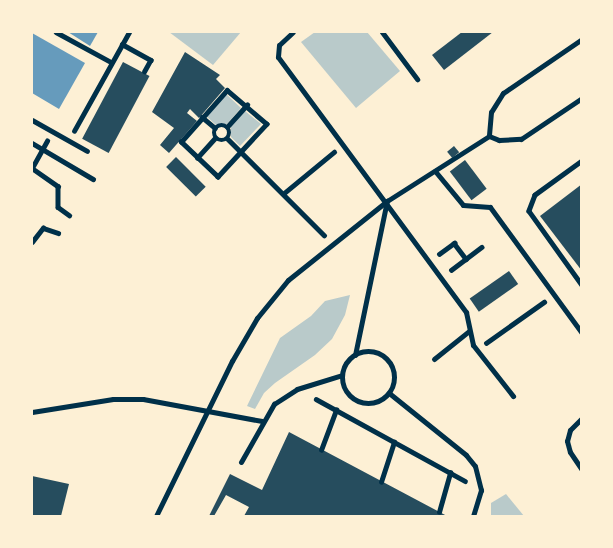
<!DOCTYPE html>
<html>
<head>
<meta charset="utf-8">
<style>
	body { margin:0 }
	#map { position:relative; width:613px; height:548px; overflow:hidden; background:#fdf0d5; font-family:"Asap Condensed",sans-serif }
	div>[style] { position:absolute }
	.green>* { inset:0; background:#b9caca }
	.water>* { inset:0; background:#669bbc }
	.building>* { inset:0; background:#264d5e; transform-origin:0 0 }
	.path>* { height:4.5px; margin:-2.25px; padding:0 2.25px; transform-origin:2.25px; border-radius:2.25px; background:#003049 }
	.path>.ring { margin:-2.25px; padding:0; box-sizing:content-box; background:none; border:4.5px solid #003049; border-radius:50% }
	.service>* { height:5px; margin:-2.5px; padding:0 2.5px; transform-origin:2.5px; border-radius:2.5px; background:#003049 }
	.service>.ring { margin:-2.5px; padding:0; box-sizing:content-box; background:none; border:5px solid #003049; border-radius:50% }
	span { translate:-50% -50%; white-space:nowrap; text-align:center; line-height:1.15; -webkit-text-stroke:7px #fdf0d5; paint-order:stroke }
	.frame { position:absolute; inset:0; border:33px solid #fdf0d5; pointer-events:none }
</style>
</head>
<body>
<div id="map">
	<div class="green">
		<i style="clip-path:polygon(169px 32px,241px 32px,213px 65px)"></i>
		<i style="clip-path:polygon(315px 32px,367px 32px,400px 71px,356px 108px,301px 42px)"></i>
		<i style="clip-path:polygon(225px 93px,241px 108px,227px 124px,216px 125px,205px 115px)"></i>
		<i style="clip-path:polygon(245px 111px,261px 124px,240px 146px,231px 137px,231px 126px)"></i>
		<i style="clip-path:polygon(350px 295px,345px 315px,332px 339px,315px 355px,275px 383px,264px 393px,255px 409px,247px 406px,280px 338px,311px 316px,325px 301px)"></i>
		<i style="clip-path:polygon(506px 494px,524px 516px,491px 516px,491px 503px)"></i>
	</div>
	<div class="water">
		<i style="clip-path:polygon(68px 32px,98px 32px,90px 46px)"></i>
		<i style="clip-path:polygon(32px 33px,85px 63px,59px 109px,32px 93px)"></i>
	</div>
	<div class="building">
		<i style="clip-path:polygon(462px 32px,493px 32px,444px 70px,432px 55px)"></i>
		<i style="clip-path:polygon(185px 52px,220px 75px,216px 79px,225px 88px,199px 118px,190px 109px,187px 113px,197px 121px,169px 153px,160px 145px,174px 128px,152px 112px)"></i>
		<i style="left:123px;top:62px;width:30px;height:87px;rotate:28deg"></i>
		<i style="left:454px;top:146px;width:8px;height:9px;rotate:50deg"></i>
		<i style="left:176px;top:157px;width:42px;height:14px;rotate:45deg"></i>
		<i style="left:465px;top:160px;width:36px;height:19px;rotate:53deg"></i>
		<i style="clip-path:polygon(582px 184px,582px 271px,540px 216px)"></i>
		<i style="left:509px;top:271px;width:16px;height:48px;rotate:55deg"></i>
		<i style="clip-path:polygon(289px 432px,447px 516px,244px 516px,249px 507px,226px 495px,214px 516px,209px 516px,230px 474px,262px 490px)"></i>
		<i style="clip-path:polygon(32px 476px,69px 484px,61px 516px,32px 516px)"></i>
	</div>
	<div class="path">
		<i style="left:56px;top:32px;width:63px;rotate:28.6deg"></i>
		<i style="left:122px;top:44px;width:33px;rotate:29deg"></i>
		<i style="left:151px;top:60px;width:13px;rotate:119deg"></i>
		<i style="left:227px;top:90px;width:52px;rotate:40.4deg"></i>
		<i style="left:267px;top:124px;width:72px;rotate:132.8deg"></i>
		<i style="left:218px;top:177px;width:51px;rotate:-136.6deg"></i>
		<i style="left:181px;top:142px;width:69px;rotate:-48.5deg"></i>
		<i style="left:202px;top:117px;width:17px;rotate:40deg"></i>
		<i class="ring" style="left:214px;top:125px;width:11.5px;height:11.5px"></i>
		<i style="left:227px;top:127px;width:30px;rotate:-48deg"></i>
		<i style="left:74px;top:131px;width:113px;rotate:-60.9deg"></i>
		<i style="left:228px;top:139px;width:136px;rotate:45deg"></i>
		<i style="left:32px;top:143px;width:71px;rotate:30.5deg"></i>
		<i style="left:197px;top:158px;width:27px;rotate:-48deg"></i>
		<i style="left:582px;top:161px;width:58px;rotate:144.1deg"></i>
		<i style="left:535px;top:195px;width:17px;rotate:111deg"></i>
		<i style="left:529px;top:211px;width:91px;rotate:54.4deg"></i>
		<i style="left:32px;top:168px;width:32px;rotate:35deg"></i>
		<i style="left:58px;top:186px;width:21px;rotate:90deg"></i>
		<i style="left:58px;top:207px;width:14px;rotate:36deg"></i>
		<i style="left:32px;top:168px;width:31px;rotate:-61deg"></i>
		<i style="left:283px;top:194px;width:66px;rotate:-39.5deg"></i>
		<i style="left:32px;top:242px;width:18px;rotate:-52deg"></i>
		<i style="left:43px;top:228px;width:16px;rotate:18deg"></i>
		<i style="left:439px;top:254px;width:19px;rotate:-36deg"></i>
		<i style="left:454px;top:243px;width:20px;rotate:53deg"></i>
		<i style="left:451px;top:270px;width:38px;rotate:-37deg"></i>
		<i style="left:486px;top:343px;width:71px;rotate:-35.3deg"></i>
		<i style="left:316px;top:399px;width:170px;rotate:28.8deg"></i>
		<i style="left:321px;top:450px;width:43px;rotate:-69.4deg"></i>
		<i style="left:381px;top:482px;width:42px;rotate:-72deg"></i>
		<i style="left:439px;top:512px;width:41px;rotate:-74.2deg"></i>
	</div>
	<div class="service">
		<i style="left:293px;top:32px;width:19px;rotate:137deg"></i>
		<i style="left:279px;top:45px;width:12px;rotate:95deg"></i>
		<i style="left:278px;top:57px;width:317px;rotate:53.6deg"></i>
		<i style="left:466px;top:312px;width:34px;rotate:78deg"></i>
		<i style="left:473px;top:345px;width:65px;rotate:51.9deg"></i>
		<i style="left:382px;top:32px;width:59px;rotate:53.3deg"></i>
		<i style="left:582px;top:39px;width:96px;rotate:145.6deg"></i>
		<i style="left:503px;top:93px;width:22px;rotate:122deg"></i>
		<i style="left:491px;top:112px;width:24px;rotate:95deg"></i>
		<i style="left:489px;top:136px;width:11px;rotate:22deg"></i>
		<i style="left:499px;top:140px;width:22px;rotate:-3deg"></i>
		<i style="left:521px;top:139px;width:73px;rotate:-33.9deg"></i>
		<i style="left:32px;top:120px;width:63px;rotate:29.4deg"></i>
		<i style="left:435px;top:171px;width:44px;rotate:50.5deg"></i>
		<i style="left:463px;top:205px;width:27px;rotate:4deg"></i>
		<i style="left:490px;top:207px;width:156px;rotate:53.9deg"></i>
		<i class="ring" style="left:342px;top:351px;width:47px;height:47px"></i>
		<i style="left:355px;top:355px;width:157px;rotate:-78.3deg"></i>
		<i style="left:434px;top:359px;width:45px;rotate:-38.7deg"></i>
		<i style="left:389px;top:393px;width:99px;rotate:38.8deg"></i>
		<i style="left:466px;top:455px;width:14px;rotate:51deg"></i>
		<i style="left:475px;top:466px;width:25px;rotate:76deg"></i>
		<i style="left:481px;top:490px;width:27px;rotate:107deg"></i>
		<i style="left:32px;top:412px;width:82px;rotate:-9.1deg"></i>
		<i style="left:113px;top:399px;width:30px"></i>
		<i style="left:143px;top:399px;width:121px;rotate:10.5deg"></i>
		<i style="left:582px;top:418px;width:17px;rotate:135deg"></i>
		<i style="left:570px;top:430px;width:11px;rotate:105deg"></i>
		<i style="left:567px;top:441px;width:11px;rotate:75deg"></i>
		<i style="left:570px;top:452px;width:22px;rotate:56deg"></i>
		<i style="left:241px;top:462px;width:67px;rotate:-60.4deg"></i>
		<i style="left:274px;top:404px;width:27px;rotate:-33deg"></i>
		<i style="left:297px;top:389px;width:47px;rotate:-17.3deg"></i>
		<i style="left:156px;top:516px;width:173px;rotate:-63.9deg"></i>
		<i style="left:232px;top:361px;width:50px;rotate:-59.8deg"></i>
		<i style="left:257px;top:318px;width:49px;rotate:-50.8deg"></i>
		<i style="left:288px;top:280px;width:127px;rotate:-38.6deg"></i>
		<i style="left:387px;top:201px;width:121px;rotate:-32.5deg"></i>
	</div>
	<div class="frame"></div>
</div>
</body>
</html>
